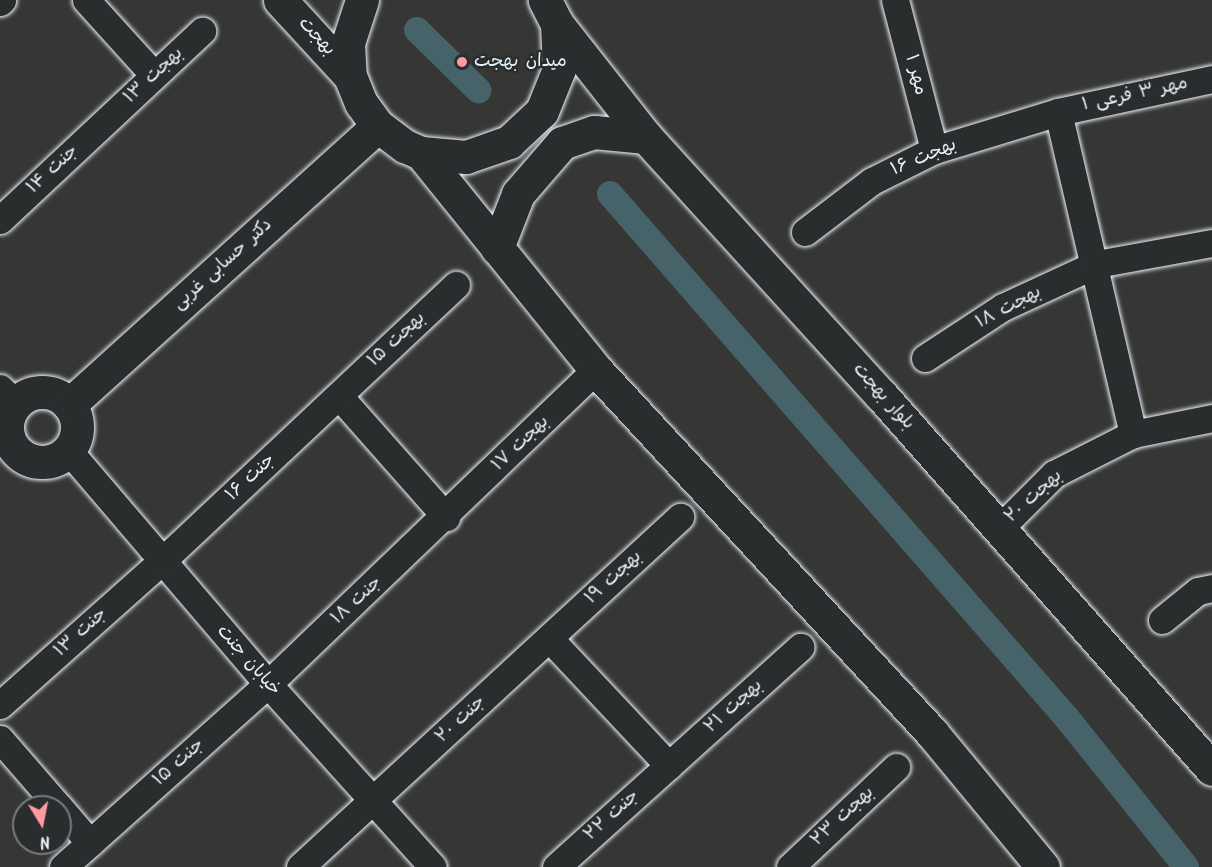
<!DOCTYPE html>
<html>
<head>
<meta charset="utf-8">
<style>
	body { margin:0 }
	#map { position:relative; width:1212px; height:867px; overflow:hidden; background:#363634; font-family:Kalam,"Playpen Sans Arabic",sans-serif }
	div>[style] { position:absolute }
	.canal>* { height:26px; margin:-13px; padding:0 13px; transform-origin:13px; border-radius:13px; background:#46636a }
	.roads { filter:drop-shadow(0 0 2px #e8f1f8) drop-shadow(0 0 2px #e8f1f8) }
	.minor>* { height:27px; margin:-13.5px; padding:0 13.5px; transform-origin:13.5px; border-radius:13.5px; background:#2a2d2e }
	.tertiary>* { height:33px; margin:-16.5px; padding:0 16.5px; transform-origin:16.5px; border-radius:16.5px; background:#2a2d2e }
	.tertiary>.ring { margin:-16.5px; padding:0; box-sizing:content-box; background:none; border:33px solid #2a2d2e; border-radius:50% }
	.secondary>* { height:33px; margin:-16.5px; padding:0 16.5px; transform-origin:16.5px; border-radius:16.5px; background:#2a2d2e }
	.dots>* { width:16px; height:16px; translate:-50% -50%; box-sizing:border-box; border:3px solid #2a2d2e; border-radius:50% }
	span { translate:-50% -50%; white-space:nowrap; text-align:center; line-height:1.15; -webkit-text-stroke:5px #2a2d2e; paint-order:stroke }
	.street-label { font-size:18px; color:#e8f1f8 }
	.poi-label { font-size:18px; color:#e8f1f8 }
	.left { translate:0 -50%; text-align:left }
	.north { position:absolute; left:12px; top:795px; width:60px; height:60px; box-sizing:border-box; background:#2a2d2e; border:2px solid #767b7f; border-radius:50%; rotate:170deg; font-size:16px; font-weight:700; line-height:24px; text-align:center; color:#e8f1f8 }
	.north::after { content:''; display:block; margin:auto; width:21px; height:27px; background:#ff9aa2; clip-path:polygon(50% 0,100% 100%,50% 72%,0 100%) }
</style>
</head>
<body>
<div id="map">
	<div class="canal">
		<i style="left:417px;top:30px;width:86px;rotate:44.5deg"></i>
		<i style="left:610px;top:194px;width:694px;rotate:48.92deg"></i>
		<i style="left:1066px;top:717px;width:192px;rotate:51.3deg"></i>
	</div>
	<div class="roads">
		<div class="minor">
			<i style="left:86px;top:0;width:101px;rotate:47.8deg"></i>
			<i style="left:895px;top:0;width:155px;rotate:75.4deg"></i>
			<i style="left:0;top:2px;width:3px;rotate:-45deg"></i>
			<i style="left:1058px;top:112px;width:331px;rotate:76.9deg"></i>
			<i style="left:0;top:220px;width:277px;rotate:-43.1deg"></i>
			<i style="left:805px;top:232px;width:84px;rotate:-37.3deg"></i>
			<i style="left:872px;top:181px;width:69px;rotate:-26.6deg"></i>
			<i style="left:934px;top:150px;width:130px;rotate:-17deg"></i>
			<i style="left:1058px;top:112px;width:157px;rotate:-12.1deg"></i>
			<i style="left:925px;top:358px;width:93px;rotate:-33.2deg"></i>
			<i style="left:1003px;top:307px;width:102px;rotate:-24.8deg"></i>
			<i style="left:1096px;top:264px;width:118px;rotate:-10.3deg"></i>
			<i style="left:0;top:388px;width:23px;rotate:45deg"></i>
			<i style="left:339px;top:396px;width:162px;rotate:48.5deg"></i>
			<i style="left:68px;top:450px;width:308px;rotate:49.5deg"></i>
			<i style="left:268px;top:684px;width:246px;rotate:48deg"></i>
			<i style="left:999px;top:529px;width:78px;rotate:-45deg"></i>
			<i style="left:1054px;top:474px;width:89px;rotate:-26.9deg"></i>
			<i style="left:1133px;top:434px;width:81px;rotate:-11.4deg"></i>
			<i style="left:1162px;top:620px;width:46px;rotate:-38.9deg"></i>
			<i style="left:1198px;top:591px;width:14px;rotate:-12deg"></i>
			<i style="left:549px;top:638px;width:175px;rotate:46.8deg"></i>
			<i style="left:0;top:705px;width:218px;rotate:-41.7deg"></i>
			<i style="left:163px;top:560px;width:402px;rotate:-43.2deg"></i>
			<i style="left:0;top:739px;width:90px;rotate:49.1deg"></i>
			<i style="left:60px;top:808px;width:46px;rotate:49.4deg"></i>
			<i style="left:63px;top:867px;width:275px;rotate:-41.8deg"></i>
			<i style="left:268px;top:684px;width:454px;rotate:-43.8deg"></i>
			<i style="left:300px;top:867px;width:517px;rotate:-42.65deg"></i>
			<i style="left:556px;top:867px;width:329px;rotate:-42deg"></i>
			<i style="left:790px;top:867px;width:146px;rotate:-43.3deg"></i>
		</div>
		<div class="tertiary">
			<i class="ring" style="left:7px;top:392px;width:37px;height:37px"></i>
			<i style="left:69px;top:405px;width:416px;rotate:-42.1deg"></i>
		</div>
		<div class="secondary">
			<i style="left:280px;top:0;width:103px;rotate:47.4deg"></i>
			<i style="left:362px;top:0;width:45px;rotate:108deg"></i>
			<i style="left:348px;top:43px;width:33px;rotate:87deg"></i>
			<i style="left:350px;top:76px;width:29px;rotate:68deg"></i>
			<i style="left:361px;top:103px;width:29px;rotate:54deg"></i>
			<i style="left:378px;top:126px;width:34px;rotate:37deg"></i>
			<i style="left:405px;top:146px;width:17px;rotate:24deg"></i>
			<i style="left:421px;top:153px;width:45px;rotate:5.1deg"></i>
			<i style="left:466px;top:157px;width:46px;rotate:-19.2deg"></i>
			<i style="left:509px;top:142px;width:45px;rotate:-43.2deg"></i>
			<i style="left:542px;top:111px;width:45px;rotate:-68deg"></i>
			<i style="left:559px;top:69px;width:45px;rotate:-92.5deg"></i>
			<i style="left:557px;top:24px;width:27px;rotate:-117deg"></i>
			<i style="left:557px;top:24px;width:144px;rotate:51.8deg"></i>
			<i style="left:646px;top:137px;width:349px;rotate:47.7deg"></i>
			<i style="left:881px;top:395px;width:499px;rotate:48.5deg"></i>
			<i style="left:421px;top:153px;width:279px;rotate:51.1deg"></i>
			<i style="left:596px;top:370px;width:495px;rotate:47.2deg"></i>
			<i style="left:932px;top:733px;width:174px;rotate:50.4deg"></i>
			<i style="left:497px;top:248px;width:58px;rotate:-68.7deg"></i>
			<i style="left:518px;top:194px;width:67px;rotate:-49.2deg"></i>
			<i style="left:562px;top:143px;width:34px;rotate:-19deg"></i>
			<i style="left:594px;top:132px;width:52px;rotate:5.5deg"></i>
		</div>
	</div>
	<div class="dots">
		<i style="left:462px;top:62px;background:#ff9aa2"></i>
	</div>
	<div class="street-label">
		<span style="left:316px;top:37px;rotate:47deg">بهجت</span>
		<span style="left:915px;top:75px;rotate:75deg">مهر ۱</span>
		<span style="left:154px;top:76px;rotate:-43deg">بهجت ۱۳</span>
		<span style="left:1135px;top:95px;rotate:-12deg">مهر ۳ فرعی ۱</span>
		<span style="left:924px;top:158px;rotate:-23deg">بهجت ۱۶</span>
		<span style="left:53px;top:170px;rotate:-43deg">جنت ۱۴</span>
		<span style="left:223px;top:265px;rotate:-42deg">دکتر حسابی غربی</span>
		<span style="left:1009px;top:308px;rotate:-28deg">بهجت ۱۸</span>
		<span style="left:397px;top:340px;rotate:-43deg">بهجت ۱۵</span>
		<span style="left:883px;top:397px;rotate:48deg">بلوار بهجت</span>
		<span style="left:521px;top:444px;rotate:-44deg">بهجت ۱۷</span>
		<span style="left:251px;top:478px;rotate:-43deg">جنت ۱۶</span>
		<span style="left:1034px;top:497px;rotate:-42deg">بهجت ۲۰</span>
		<span style="left:614px;top:578px;rotate:-43deg">بهجت ۱۹</span>
		<span style="left:357px;top:601px;rotate:-43deg">جنت ۱۸</span>
		<span style="left:81px;top:633px;rotate:-42deg">جنت ۱۳</span>
		<span style="left:248px;top:661px;rotate:49deg">خیابان جنت</span>
		<span style="left:734px;top:707px;rotate:-42deg">بهجت ۲۱</span>
		<span style="left:461px;top:720px;rotate:-43deg">جنت ۲۰</span>
		<span style="left:179px;top:763px;rotate:-42deg">جنت ۱۵</span>
		<span style="left:612px;top:816px;rotate:-42deg">جنت ۲۲</span>
		<span style="left:843px;top:817px;rotate:-43deg">بهجت ۲۳</span>
	</div>
	<div class="poi-label">
		<span class="left" style="left:474px;top:62px">میدان بهجت</span>
	</div>
	<div class="north">N</div>
</div>
</body>
</html>
